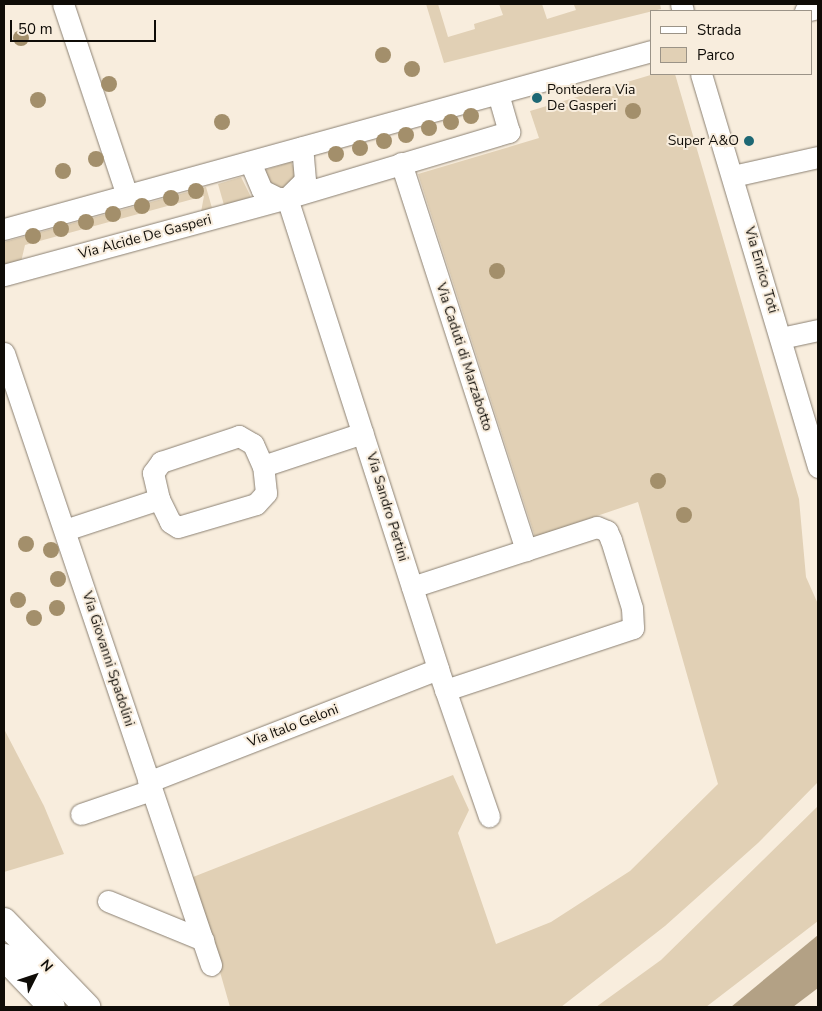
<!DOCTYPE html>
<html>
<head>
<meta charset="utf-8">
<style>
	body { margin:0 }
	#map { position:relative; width:822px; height:1011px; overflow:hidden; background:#f8eddd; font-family:"Nunito Sans",sans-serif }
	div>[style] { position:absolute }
	.green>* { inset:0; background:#e1d0b5 }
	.water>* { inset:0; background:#b3a185 }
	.roads { filter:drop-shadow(0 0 1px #8b8173) drop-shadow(0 0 1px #8b8173) }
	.minor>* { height:21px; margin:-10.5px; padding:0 10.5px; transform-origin:10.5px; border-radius:10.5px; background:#fff }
	.major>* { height:26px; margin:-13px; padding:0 13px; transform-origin:13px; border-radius:13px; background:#fff }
	.trees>* { width:16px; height:16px; margin:-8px; border-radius:50%; background:#a38f6b }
	.dots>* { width:14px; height:14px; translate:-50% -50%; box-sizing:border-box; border:2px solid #f8eddd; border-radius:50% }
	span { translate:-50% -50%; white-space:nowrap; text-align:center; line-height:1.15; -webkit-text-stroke:4px #f8eddd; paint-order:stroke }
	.poi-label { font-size:14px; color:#0f0c07 }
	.left { translate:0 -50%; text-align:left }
	.right { translate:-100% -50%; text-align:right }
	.street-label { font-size:14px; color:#0f0c07 }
	.frame { position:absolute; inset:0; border:5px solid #0f0c07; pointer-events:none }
	.legend { position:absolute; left:650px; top:10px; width:162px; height:65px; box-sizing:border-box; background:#f8eddd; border:1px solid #9b9387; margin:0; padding:6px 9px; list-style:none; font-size:15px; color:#0f0c07 }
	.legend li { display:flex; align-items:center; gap:10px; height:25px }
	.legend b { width:25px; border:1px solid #9b9387 }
	.north { position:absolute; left:10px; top:951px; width:50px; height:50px; -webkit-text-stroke:4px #f8eddd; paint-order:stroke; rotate:49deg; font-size:14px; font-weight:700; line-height:20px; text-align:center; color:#0f0c07 }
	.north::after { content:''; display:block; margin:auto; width:18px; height:22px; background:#0f0c07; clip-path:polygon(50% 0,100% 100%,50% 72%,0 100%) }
	.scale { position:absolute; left:10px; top:20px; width:146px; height:22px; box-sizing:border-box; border:2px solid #0f0c07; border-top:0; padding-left:6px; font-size:15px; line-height:18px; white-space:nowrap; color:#0f0c07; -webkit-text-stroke:4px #f8eddd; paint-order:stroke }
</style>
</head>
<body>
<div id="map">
	<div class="green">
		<i style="clip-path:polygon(426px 4px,438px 4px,448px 37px,475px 29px,474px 24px,503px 15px,499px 4px,542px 4px,547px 19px,576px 10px,574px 5px,579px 4px,660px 4px,661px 9px,444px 63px)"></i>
		<i style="clip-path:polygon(654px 74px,675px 74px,799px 499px,806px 577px,818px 604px,818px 782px,758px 843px,665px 926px,561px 1007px,230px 1007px,193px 877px,453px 775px,469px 810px,458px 833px,496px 944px,551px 922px,630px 871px,718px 784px,638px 502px,535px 537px,418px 174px,539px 138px,530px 111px)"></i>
		<i style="clip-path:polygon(291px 162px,296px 171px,295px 180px,284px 188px,270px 185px,265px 170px)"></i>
		<i style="clip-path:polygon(241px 177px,251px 197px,224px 205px,218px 184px)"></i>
		<i style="clip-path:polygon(206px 187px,212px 208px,201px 212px,204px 196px,25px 245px,21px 262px,4px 267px,4px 242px)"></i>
		<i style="clip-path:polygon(4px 729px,44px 806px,64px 854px,4px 872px)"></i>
		<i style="clip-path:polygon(818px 806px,818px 921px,706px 1007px,596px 1007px,661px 960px)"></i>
	</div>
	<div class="water">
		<i style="clip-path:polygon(818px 935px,818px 988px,793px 1007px,731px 1007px)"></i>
	</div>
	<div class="roads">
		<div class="minor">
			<i style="left:63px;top:4px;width:201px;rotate:71.5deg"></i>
			<i style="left:681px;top:4px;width:7px;rotate:74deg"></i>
			<i style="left:805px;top:11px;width:13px;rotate:-13deg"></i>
			<i style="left:701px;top:74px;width:410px;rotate:73.4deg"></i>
			<i style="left:250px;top:162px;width:30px;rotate:67deg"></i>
			<i style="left:262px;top:190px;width:18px;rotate:27deg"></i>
			<i style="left:278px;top:198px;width:9px"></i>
			<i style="left:287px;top:198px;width:25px;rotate:-45deg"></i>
			<i style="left:305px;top:180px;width:33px;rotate:-95deg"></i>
			<i style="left:401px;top:163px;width:407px;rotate:72.1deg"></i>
			<i style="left:733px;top:176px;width:87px;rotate:-12.6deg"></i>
			<i style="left:287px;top:198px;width:495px;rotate:72.2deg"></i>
			<i style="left:438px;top:669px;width:156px;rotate:70.9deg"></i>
			<i style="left:4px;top:229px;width:671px;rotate:-15.38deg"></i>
			<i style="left:4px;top:275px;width:293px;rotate:-15.2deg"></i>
			<i style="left:287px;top:198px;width:232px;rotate:-16.6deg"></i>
			<i style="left:509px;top:132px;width:40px;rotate:-106deg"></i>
			<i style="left:781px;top:338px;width:38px;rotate:-12deg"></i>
			<i style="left:4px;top:353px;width:646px;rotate:71.31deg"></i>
			<i style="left:159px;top:499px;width:25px;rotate:64deg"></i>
			<i style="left:170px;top:522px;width:9px;rotate:32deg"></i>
			<i style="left:178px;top:527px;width:81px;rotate:-16.4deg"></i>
			<i style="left:256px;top:504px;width:15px;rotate:-48deg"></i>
			<i style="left:266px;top:493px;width:27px;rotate:-96deg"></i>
			<i style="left:65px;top:530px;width:99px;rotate:-18.3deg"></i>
			<i style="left:159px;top:499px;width:27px;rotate:-103deg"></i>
			<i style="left:153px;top:473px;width:14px;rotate:-54deg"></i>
			<i style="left:161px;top:462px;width:82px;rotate:-18.4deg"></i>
			<i style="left:239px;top:436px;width:16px;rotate:30deg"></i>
			<i style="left:253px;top:444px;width:24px;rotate:66deg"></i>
			<i style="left:263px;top:466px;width:105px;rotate:-18.3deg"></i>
			<i style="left:412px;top:587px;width:194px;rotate:-18deg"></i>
			<i style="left:597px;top:527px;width:11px;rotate:22deg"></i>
			<i style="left:607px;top:531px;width:10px;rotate:66deg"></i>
			<i style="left:611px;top:540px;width:71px;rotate:72.8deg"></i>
			<i style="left:632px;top:608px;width:20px;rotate:87deg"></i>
			<i style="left:633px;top:628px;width:198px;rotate:161.7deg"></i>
			<i style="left:148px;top:782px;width:311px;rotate:-21.3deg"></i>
			<i style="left:81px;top:814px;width:74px;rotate:-18.9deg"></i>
			<i style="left:108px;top:901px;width:103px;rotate:22.3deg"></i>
		</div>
		<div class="major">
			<i style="left:4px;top:921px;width:120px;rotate:46deg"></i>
			<i style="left:4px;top:957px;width:69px;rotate:46.2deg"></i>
		</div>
	</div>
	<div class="trees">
		<i style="left:21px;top:38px"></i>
		<i style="left:383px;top:55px"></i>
		<i style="left:412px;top:69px"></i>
		<i style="left:109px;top:84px"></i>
		<i style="left:38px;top:100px"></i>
		<i style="left:633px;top:111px"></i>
		<i style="left:471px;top:116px"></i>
		<i style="left:222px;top:122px"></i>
		<i style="left:451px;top:122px"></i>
		<i style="left:429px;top:128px"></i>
		<i style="left:406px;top:135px"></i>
		<i style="left:384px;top:141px"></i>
		<i style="left:360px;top:148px"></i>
		<i style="left:336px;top:154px"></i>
		<i style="left:96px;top:159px"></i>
		<i style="left:63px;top:171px"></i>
		<i style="left:196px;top:191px"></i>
		<i style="left:171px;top:198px"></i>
		<i style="left:142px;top:206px"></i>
		<i style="left:113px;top:214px"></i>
		<i style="left:86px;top:222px"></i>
		<i style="left:61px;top:229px"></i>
		<i style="left:33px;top:236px"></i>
		<i style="left:497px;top:271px"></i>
		<i style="left:658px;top:481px"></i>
		<i style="left:684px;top:515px"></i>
		<i style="left:26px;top:544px"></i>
		<i style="left:51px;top:550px"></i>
		<i style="left:58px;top:579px"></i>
		<i style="left:18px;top:600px"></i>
		<i style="left:57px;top:608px"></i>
		<i style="left:34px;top:618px"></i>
	</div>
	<div class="dots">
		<i style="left:537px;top:98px;background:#1e6874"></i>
		<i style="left:749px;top:141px;background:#1e6874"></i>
	</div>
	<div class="poi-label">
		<span class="left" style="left:547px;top:98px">Pontedera Via<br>De Gasperi</span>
		<span class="right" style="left:739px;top:141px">Super A&amp;O</span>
	</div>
	<div class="street-label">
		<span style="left:145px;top:237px;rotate:-15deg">Via Alcide De Gasperi</span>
		<span style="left:761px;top:270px;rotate:74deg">Via Enrico Toti</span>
		<span style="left:464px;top:357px;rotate:72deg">Via Caduti di Marzabotto</span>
		<span style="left:387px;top:507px;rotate:73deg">Via Sandro Pertini</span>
		<span style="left:108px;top:659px;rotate:72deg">Via Giovanni Spadolini</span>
		<span style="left:293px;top:726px;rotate:-21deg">Via Italo Geloni</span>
	</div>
	<div class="frame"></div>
	<ul class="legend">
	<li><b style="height:6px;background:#fff"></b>Strada</li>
	<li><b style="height:14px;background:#e1d0b5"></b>Parco</li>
	</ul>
	<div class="north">N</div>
	<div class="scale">50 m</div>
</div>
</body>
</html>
